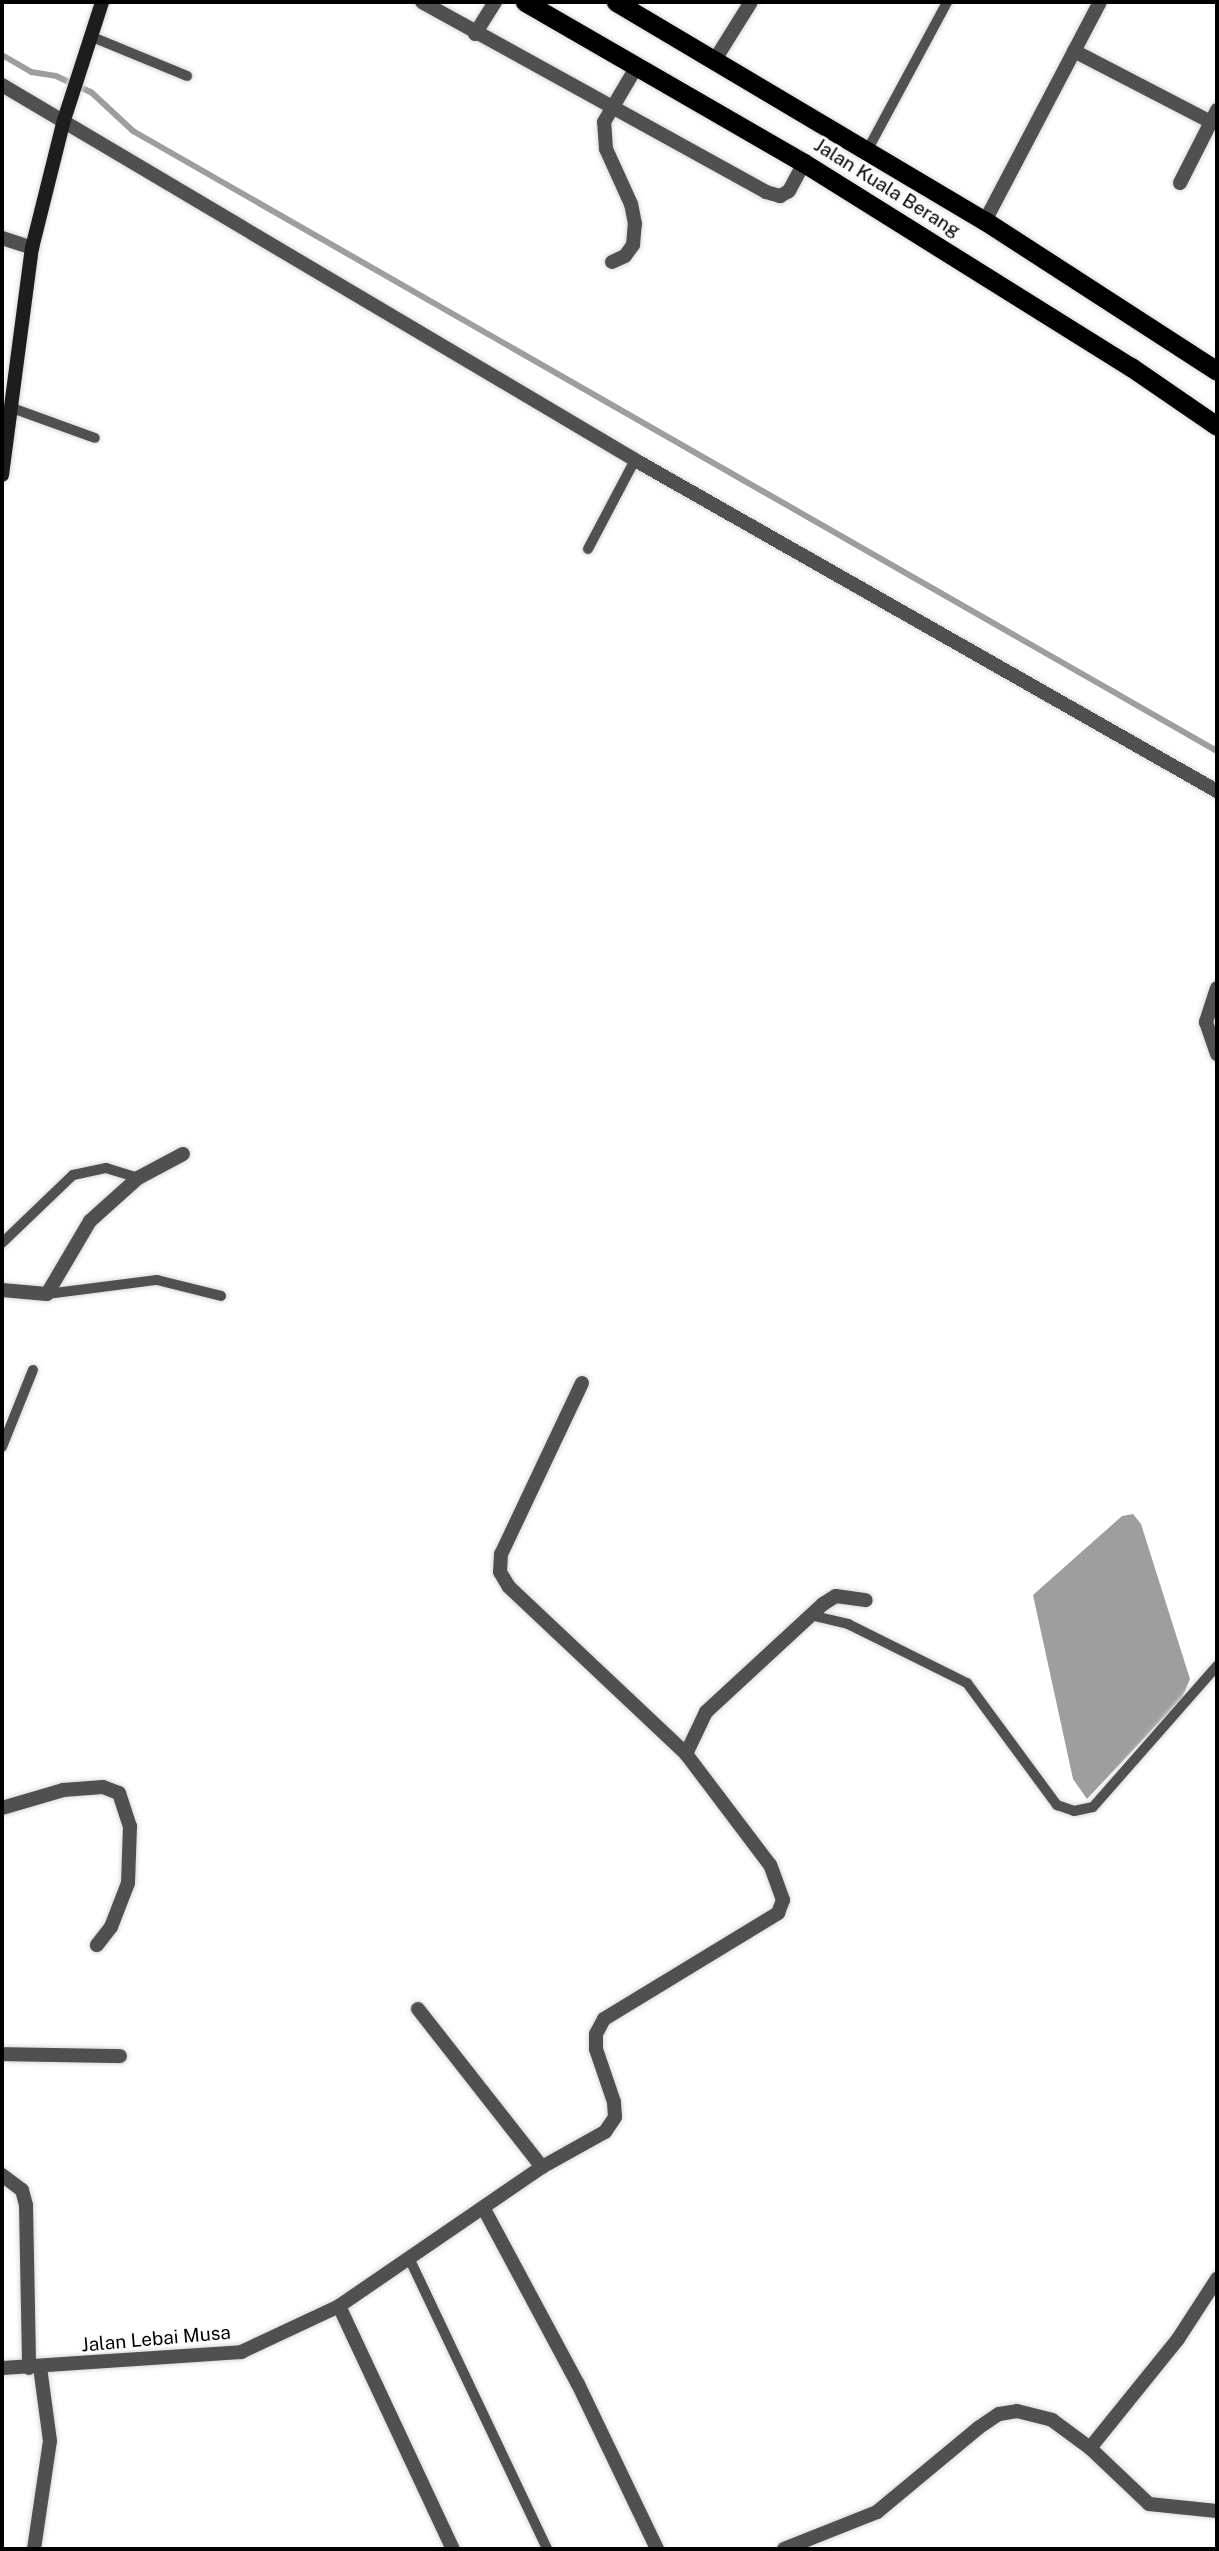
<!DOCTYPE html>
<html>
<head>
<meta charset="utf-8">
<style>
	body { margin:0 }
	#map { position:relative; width:1219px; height:2551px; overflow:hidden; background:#fff; font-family:"Public Sans",sans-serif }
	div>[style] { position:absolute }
	.water>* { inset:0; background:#9e9e9e }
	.stream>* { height:6px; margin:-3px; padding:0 3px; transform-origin:3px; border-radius:3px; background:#9e9e9e }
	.roads { filter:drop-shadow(0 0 2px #dbdbdb) drop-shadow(0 0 2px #dbdbdb) }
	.service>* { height:10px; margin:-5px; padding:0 5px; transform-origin:5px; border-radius:5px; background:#505050 }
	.minor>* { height:14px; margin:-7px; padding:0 7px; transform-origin:7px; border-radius:7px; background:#505050 }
	.secondary>* { height:14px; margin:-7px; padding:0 7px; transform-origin:7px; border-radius:7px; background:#1d1d1d }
	.trunk>* { height:19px; margin:-9.5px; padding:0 9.5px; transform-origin:9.5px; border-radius:9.5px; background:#000 }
	span { translate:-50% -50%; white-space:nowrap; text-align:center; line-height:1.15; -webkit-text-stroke:5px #fff; paint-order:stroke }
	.street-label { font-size:19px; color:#000 }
	.frame { position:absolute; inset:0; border:4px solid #000; pointer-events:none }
</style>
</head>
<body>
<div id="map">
	<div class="water">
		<i style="clip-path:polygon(1133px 1514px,1141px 1524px,1190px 1679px,1182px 1698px,1087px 1799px,1073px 1779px,1033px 1595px,1122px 1516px)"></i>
	</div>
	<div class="stream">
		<i style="left:2px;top:55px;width:34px;rotate:30deg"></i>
		<i style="left:31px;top:72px;width:25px;rotate:9deg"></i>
		<i style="left:56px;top:76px;width:38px;rotate:25deg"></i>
		<i style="left:91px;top:92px;width:57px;rotate:42.9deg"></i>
		<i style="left:133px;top:131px;width:1249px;rotate:29.77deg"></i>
	</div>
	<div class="roads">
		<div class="service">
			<i style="left:90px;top:36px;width:105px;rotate:22.4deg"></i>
			<i style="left:868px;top:149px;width:167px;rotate:-61.7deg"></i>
			<i style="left:12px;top:408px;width:88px;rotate:19.9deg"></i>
			<i style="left:588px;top:549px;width:101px;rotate:-62.2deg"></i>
			<i style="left:2px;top:1243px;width:98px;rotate:-43.8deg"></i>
			<i style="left:73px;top:1175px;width:34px;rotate:-12deg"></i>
			<i style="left:106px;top:1168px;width:34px;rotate:17deg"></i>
			<i style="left:47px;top:1294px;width:111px;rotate:-7.3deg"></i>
			<i style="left:157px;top:1280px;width:66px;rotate:14deg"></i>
			<i style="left:2px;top:1447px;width:83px;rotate:-68.1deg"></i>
			<i style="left:810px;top:1615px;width:39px;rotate:13deg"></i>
			<i style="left:848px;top:1624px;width:133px;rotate:26.4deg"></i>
			<i style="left:967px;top:1683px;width:152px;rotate:53.6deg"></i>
			<i style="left:1057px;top:1805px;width:18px;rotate:19deg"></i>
			<i style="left:1074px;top:1811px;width:19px;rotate:-12deg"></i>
			<i style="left:1093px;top:1807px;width:188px;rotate:-48.7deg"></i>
			<i style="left:410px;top:2260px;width:320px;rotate:64.6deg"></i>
		</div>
		<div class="minor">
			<i style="left:422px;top:2px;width:393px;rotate:28.9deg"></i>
			<i style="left:766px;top:192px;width:15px;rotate:16deg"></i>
			<i style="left:780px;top:196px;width:10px;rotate:-29deg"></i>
			<i style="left:789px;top:191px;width:32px;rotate:-62deg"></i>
			<i style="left:475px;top:34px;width:38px;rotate:-58deg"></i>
			<i style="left:1074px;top:51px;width:154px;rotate:27.4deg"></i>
			<i style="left:716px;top:58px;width:66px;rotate:-58deg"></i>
			<i style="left:2px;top:85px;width:736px;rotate:30.64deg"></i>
			<i style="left:635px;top:460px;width:670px;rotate:29.63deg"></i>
			<i style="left:1180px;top:183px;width:82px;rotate:-63.1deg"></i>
			<i style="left:985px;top:221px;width:247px;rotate:-62.3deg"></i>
			<i style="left:2px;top:238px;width:32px;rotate:18deg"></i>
			<i style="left:612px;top:262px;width:14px;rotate:-25deg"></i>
			<i style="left:625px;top:256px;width:14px;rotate:-54deg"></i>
			<i style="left:633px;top:245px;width:21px;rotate:-85deg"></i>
			<i style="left:635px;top:224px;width:20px;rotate:-101deg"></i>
			<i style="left:631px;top:204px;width:60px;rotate:-114.4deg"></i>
			<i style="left:606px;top:149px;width:27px;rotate:-94deg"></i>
			<i style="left:604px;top:122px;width:65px;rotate:-59.5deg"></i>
			<i style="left:1217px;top:988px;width:36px;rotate:108deg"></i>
			<i style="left:1206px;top:1022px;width:34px;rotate:71deg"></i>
			<i style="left:2px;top:1290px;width:45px;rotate:5.1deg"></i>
			<i style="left:47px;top:1294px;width:85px;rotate:-59.5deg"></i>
			<i style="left:90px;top:1221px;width:64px;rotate:-41.9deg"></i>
			<i style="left:138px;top:1178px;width:51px;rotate:-28.1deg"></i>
			<i style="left:582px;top:1383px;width:189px;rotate:115.3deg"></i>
			<i style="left:501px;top:1554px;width:18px;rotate:93deg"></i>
			<i style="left:500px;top:1572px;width:17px;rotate:59deg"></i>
			<i style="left:509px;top:1587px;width:243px;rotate:43.3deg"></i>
			<i style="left:2px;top:1808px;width:64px;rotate:-16.4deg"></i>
			<i style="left:63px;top:1790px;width:40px;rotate:-4.3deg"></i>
			<i style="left:103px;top:1787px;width:17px;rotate:21deg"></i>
			<i style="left:119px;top:1793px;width:35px;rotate:72deg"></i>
			<i style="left:130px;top:1826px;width:57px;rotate:92deg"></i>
			<i style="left:128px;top:1883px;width:47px;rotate:111.1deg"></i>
			<i style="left:111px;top:1927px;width:23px;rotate:128deg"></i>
			<i style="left:418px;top:2009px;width:201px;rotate:51.9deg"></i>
			<i style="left:2px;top:2054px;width:118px;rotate:1deg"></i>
			<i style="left:2px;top:2175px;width:25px;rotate:37deg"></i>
			<i style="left:22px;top:2190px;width:16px;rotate:75deg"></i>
			<i style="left:26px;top:2205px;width:163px;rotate:88.9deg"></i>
			<i style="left:484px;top:2209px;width:199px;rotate:61.8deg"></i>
			<i style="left:578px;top:2384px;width:183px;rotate:64.4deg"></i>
			<i style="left:339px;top:2306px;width:268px;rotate:64.9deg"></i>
			<i style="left:2px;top:2368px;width:240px;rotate:-3.8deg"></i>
			<i style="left:241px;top:2352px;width:108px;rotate:-25.1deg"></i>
			<i style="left:339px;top:2306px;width:246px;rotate:-34.4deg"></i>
			<i style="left:542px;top:2167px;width:72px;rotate:-29.1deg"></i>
			<i style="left:605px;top:2132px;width:18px;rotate:-56deg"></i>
			<i style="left:615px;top:2117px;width:15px;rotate:-94deg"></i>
			<i style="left:614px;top:2102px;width:56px;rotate:-108.8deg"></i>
			<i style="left:596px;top:2049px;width:15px;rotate:-90deg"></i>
			<i style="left:596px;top:2034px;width:17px;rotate:-62deg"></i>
			<i style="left:604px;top:2019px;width:204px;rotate:-31.3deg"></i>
			<i style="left:778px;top:1913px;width:14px;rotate:-69deg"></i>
			<i style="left:783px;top:1900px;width:37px;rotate:-110deg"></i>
			<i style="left:770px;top:1865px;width:139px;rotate:-127.1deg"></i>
			<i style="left:686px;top:1754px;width:47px;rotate:-64.5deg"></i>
			<i style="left:706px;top:1712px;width:159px;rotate:-42.7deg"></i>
			<i style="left:823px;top:1604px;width:15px;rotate:-32deg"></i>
			<i style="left:836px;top:1596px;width:30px;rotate:8deg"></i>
			<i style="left:1090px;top:2448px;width:140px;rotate:-51.1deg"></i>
			<i style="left:1178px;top:2339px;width:72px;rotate:-57deg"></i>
			<i style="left:34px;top:2549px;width:109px;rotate:-81.6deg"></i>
			<i style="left:50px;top:2441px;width:75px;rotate:-97.7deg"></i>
			<i style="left:784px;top:2549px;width:100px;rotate:-21.7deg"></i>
			<i style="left:877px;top:2512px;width:131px;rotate:-39.7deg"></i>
			<i style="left:978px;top:2428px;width:25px;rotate:-34deg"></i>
			<i style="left:999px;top:2414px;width:18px;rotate:-9deg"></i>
			<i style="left:1017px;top:2411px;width:36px;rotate:14deg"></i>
			<i style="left:1052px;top:2420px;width:47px;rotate:36.4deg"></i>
			<i style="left:1090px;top:2448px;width:81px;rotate:43.5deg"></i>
			<i style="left:1149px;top:2504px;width:68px;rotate:5.9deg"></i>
		</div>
		<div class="secondary">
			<i style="left:2px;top:475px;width:229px;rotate:-82.5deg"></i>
			<i style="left:32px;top:248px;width:132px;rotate:-76deg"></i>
			<i style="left:64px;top:120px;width:124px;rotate:-72.1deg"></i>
		</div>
		<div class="trunk">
			<i style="left:525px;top:2px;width:322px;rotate:30deg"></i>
			<i style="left:804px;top:163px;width:385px;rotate:32deg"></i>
			<i style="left:1131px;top:367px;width:104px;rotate:34.5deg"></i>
			<i style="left:616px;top:2px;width:429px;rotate:30.7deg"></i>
			<i style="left:985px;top:221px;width:276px;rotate:32.9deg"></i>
		</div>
	</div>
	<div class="street-label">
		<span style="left:887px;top:188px;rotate:32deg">Jalan Kuala Berang</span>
		<span style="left:156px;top:2339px;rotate:-5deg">Jalan Lebai Musa</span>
	</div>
	<div class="frame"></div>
</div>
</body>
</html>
